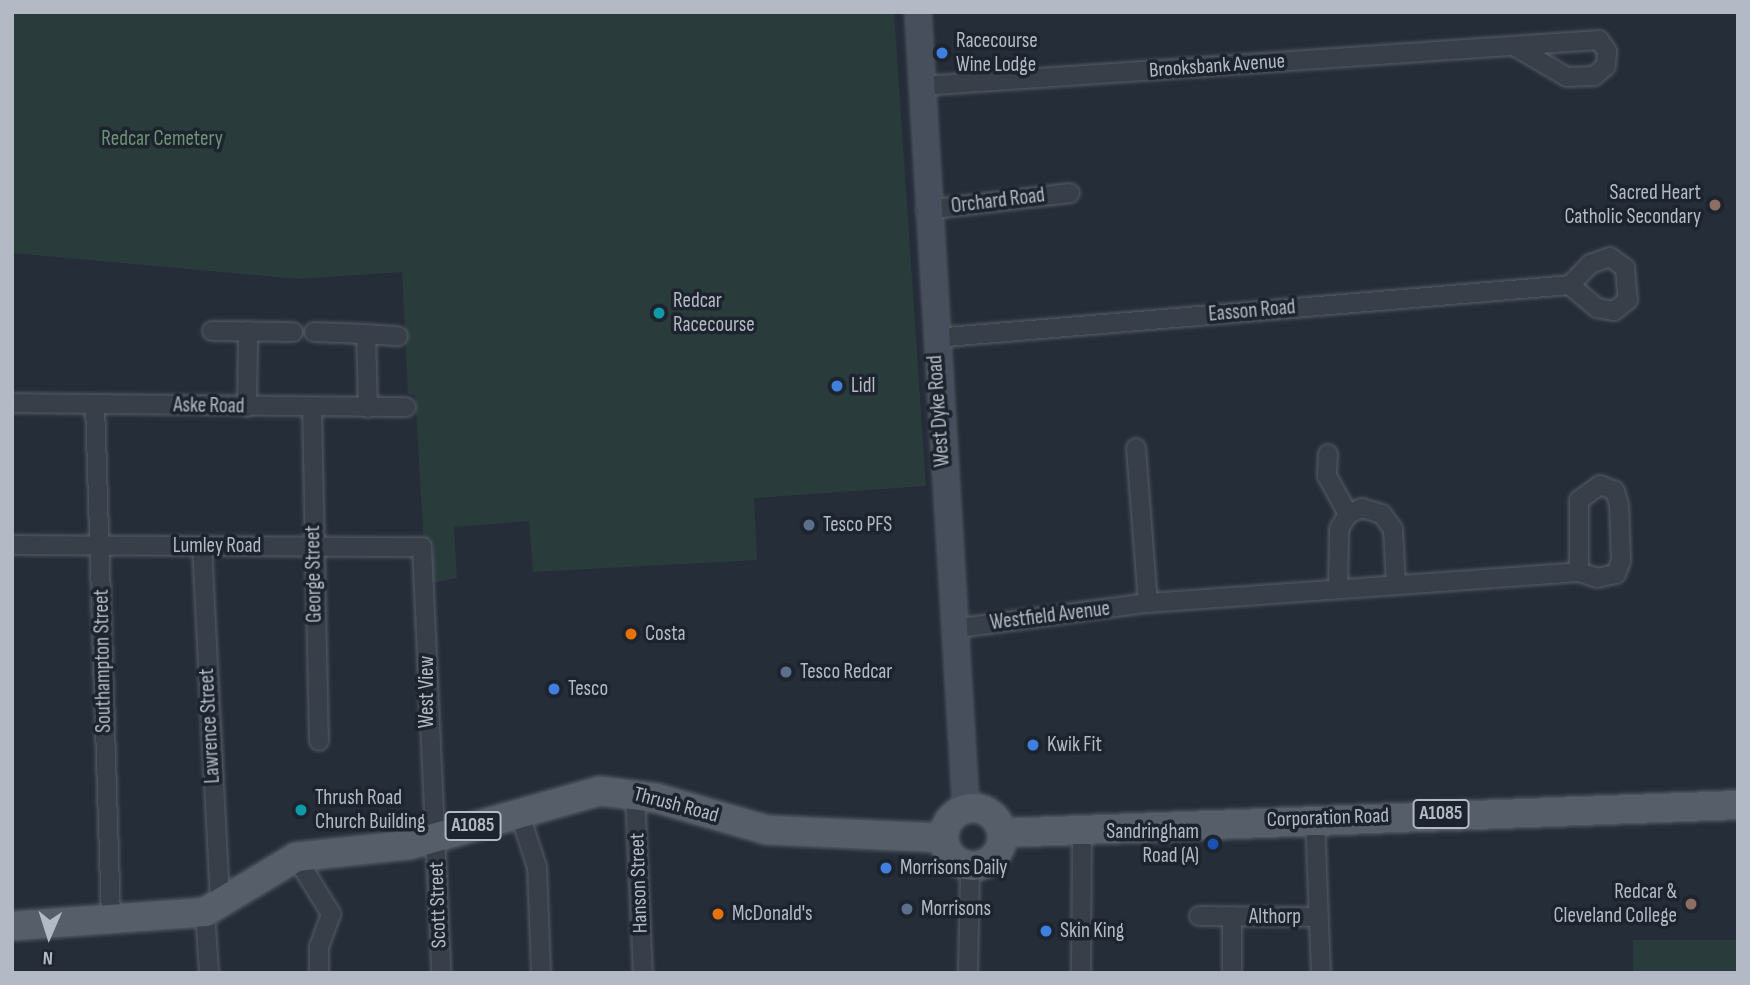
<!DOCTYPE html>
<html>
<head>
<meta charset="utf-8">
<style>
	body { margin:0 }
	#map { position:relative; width:1750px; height:985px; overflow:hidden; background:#252d39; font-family:"Sofia Sans Condensed",sans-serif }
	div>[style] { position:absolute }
	.green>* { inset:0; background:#2a3b3c; transform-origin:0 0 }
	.roads { filter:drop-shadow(0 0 2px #565d67) drop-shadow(0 0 2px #565d67) }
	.street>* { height:18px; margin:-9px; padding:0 9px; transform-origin:9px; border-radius:9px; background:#383f49 }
	.secondary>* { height:24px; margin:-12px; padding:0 12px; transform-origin:12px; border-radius:12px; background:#474e5c }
	.primary>* { height:28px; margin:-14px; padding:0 14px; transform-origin:14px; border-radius:14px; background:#565e69 }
	.primary>.ring { margin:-14px; padding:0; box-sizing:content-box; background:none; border:28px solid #565e69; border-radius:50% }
	.dots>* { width:19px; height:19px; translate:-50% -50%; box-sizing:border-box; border:4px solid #1d242e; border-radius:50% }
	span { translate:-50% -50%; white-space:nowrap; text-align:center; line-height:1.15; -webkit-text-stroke:7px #1d242e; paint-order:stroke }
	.shield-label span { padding:2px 5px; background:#1d242e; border:2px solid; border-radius:5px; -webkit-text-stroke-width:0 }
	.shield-label { font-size:19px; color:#b4bac5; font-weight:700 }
	.poi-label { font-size:21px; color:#b4bac5 }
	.left { translate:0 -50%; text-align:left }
	.right { translate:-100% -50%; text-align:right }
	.street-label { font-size:21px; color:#b4bac5 }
	.park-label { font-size:21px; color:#6d9377 }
	.frame { position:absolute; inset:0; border:14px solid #b4bac5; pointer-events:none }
	.north { position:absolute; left:14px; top:901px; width:70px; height:70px; -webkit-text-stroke:5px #1d242e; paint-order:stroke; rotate:183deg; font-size:19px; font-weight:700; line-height:28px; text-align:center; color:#b4bac5 }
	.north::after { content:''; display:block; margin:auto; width:24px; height:32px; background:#b4bac5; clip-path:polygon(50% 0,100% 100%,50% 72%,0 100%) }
</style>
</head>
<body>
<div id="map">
	<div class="green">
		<i style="clip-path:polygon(12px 12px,894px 12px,926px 486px,754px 498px,757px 560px,533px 572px,529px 521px,454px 527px,457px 578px,428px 584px,434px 545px,424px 545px,415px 395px,408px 394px,402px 272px,298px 279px,12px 253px)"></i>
		<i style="left:1738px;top:940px;width:33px;height:105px;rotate:90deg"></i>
	</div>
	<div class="roads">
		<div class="street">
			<i style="left:921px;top:86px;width:680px;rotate:-3.88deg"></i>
			<i style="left:1599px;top:40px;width:14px;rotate:54deg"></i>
			<i style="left:1607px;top:51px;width:15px;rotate:94deg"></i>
			<i style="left:1606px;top:66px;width:16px;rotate:140deg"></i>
			<i style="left:1594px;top:76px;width:27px;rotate:178deg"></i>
			<i style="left:1567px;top:77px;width:61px;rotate:-149.7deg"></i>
			<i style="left:926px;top:210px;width:145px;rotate:-6.7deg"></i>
			<i style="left:212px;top:331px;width:81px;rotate:0.7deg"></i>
			<i style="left:314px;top:332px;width:52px;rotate:2.2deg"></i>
			<i style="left:935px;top:338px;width:637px;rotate:-4.77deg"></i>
			<i style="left:1570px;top:285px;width:29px;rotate:-46deg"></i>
			<i style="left:1590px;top:264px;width:21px;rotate:-19deg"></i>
			<i style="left:1610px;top:257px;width:19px;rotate:36deg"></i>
			<i style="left:1625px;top:268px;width:32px;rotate:85deg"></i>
			<i style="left:1628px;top:300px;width:18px;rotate:142deg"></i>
			<i style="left:1614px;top:311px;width:17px;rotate:-170deg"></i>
			<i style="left:1597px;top:308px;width:35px;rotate:-140deg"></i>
			<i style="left:12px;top:403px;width:394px;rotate:0.6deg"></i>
			<i style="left:95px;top:404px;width:515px;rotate:88.22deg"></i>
			<i style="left:247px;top:407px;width:76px;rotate:-89.2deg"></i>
			<i style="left:312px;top:408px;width:333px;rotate:88.8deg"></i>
			<i style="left:368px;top:408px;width:74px;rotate:-91.5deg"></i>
			<i style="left:366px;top:334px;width:32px;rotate:4deg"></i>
			<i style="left:1136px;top:448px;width:155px;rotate:85.6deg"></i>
			<i style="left:1328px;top:454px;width:22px;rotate:93deg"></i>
			<i style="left:1327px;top:476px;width:43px;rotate:61.1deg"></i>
			<i style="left:12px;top:545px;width:410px;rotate:0.3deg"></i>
			<i style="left:422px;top:547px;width:426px;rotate:87.4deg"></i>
			<i style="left:202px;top:546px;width:360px;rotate:87.1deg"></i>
			<i style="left:1338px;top:589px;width:60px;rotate:-89deg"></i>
			<i style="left:1339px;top:529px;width:17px;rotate:-59deg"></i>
			<i style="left:1348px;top:514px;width:15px;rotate:-23deg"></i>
			<i style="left:1362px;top:508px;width:21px;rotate:17deg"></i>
			<i style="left:1382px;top:514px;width:19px;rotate:54deg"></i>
			<i style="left:1393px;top:529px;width:56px;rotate:86.9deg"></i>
			<i style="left:952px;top:629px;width:198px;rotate:-7.6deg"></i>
			<i style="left:1148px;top:603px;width:432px;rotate:-4.1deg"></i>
			<i style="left:1579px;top:572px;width:19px;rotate:18deg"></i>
			<i style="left:1597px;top:578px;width:19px;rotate:-12deg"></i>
			<i style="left:1616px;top:574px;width:14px;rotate:-69deg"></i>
			<i style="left:1621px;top:561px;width:56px;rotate:-92deg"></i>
			<i style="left:1619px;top:505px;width:15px;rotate:-106deg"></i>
			<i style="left:1615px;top:491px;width:16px;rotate:-158deg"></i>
			<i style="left:1600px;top:485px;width:26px;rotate:144deg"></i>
			<i style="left:1579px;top:500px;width:72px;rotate:90deg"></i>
			<i style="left:635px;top:793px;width:180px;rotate:87.5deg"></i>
			<i style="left:519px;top:812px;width:58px;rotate:71.9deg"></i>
			<i style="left:537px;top:867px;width:106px;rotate:87.8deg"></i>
			<i style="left:1315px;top:818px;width:155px;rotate:87.8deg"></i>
			<i style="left:296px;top:857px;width:67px;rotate:58.4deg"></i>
			<i style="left:331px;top:914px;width:35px;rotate:110deg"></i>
			<i style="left:319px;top:947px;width:26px;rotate:90deg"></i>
			<i style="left:205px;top:912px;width:61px;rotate:86.2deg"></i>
			<i style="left:1199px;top:916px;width:119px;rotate:0.5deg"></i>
			<i style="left:1232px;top:968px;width:52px;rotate:-90deg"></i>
			<i style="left:968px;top:973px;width:107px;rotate:-88.9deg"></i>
			<i style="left:1081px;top:973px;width:143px;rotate:-89.6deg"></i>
		</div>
		<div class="secondary">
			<i style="left:918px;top:12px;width:798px;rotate:86.55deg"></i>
		</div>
		<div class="primary">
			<i class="ring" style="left:944px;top:808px;width:30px;height:30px"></i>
			<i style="left:1002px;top:833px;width:737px;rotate:-2.18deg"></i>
			<i style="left:12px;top:926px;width:194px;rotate:-4.1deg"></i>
			<i style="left:205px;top:912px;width:106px;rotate:-31.1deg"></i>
			<i style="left:296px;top:857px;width:114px;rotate:-6.1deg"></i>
			<i style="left:409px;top:845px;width:198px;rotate:-15.8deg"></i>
			<i style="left:600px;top:791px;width:56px;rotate:7.1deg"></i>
			<i style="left:656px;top:798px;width:116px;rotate:16.1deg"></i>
			<i style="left:767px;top:830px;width:177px;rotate:2.6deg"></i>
		</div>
	</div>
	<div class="dots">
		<i style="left:942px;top:53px;background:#3f7fe0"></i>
		<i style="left:1715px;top:205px;background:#8d6e63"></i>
		<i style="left:659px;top:313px;background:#0f9aa8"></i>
		<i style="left:837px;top:386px;background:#3f7fe0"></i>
		<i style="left:809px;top:525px;background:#5c6f8a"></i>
		<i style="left:631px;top:634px;background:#e8710a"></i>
		<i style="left:786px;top:672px;background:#5c6f8a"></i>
		<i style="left:554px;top:689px;background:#3f7fe0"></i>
		<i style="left:1033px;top:745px;background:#3f7fe0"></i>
		<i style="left:301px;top:810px;background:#0f9aa8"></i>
		<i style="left:1213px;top:844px;background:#1a4fb4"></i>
		<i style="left:886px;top:868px;background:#3f7fe0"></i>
		<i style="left:1691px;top:904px;background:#8d6e63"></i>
		<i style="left:907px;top:909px;background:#5c6f8a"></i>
		<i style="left:718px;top:914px;background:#e8710a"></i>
		<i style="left:1046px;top:931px;background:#3f7fe0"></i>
	</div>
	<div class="shield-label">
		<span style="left:1441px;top:814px">A1085</span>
		<span style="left:473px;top:826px">A1085</span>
	</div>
	<div class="poi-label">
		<span class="left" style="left:956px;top:53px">Racecourse<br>Wine Lodge</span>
		<span class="right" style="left:1701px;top:205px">Sacred Heart<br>Catholic Secondary</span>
		<span class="left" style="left:673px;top:313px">Redcar<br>Racecourse</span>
		<span class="left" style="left:851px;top:386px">Lidl</span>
		<span class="left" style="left:823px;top:525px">Tesco PFS</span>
		<span class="left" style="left:645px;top:634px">Costa</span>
		<span class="left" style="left:800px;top:672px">Tesco Redcar</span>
		<span class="left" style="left:568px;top:689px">Tesco</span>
		<span class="left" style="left:1047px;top:745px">Kwik Fit</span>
		<span class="left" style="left:315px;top:810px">Thrush Road<br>Church Building</span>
		<span class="right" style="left:1199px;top:844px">Sandringham<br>Road (A)</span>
		<span class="left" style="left:900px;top:868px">Morrisons Daily</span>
		<span class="right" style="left:1677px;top:904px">Redcar &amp;<br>Cleveland College</span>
		<span class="left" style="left:921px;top:909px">Morrisons</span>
		<span class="left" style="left:732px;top:914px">McDonald's</span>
		<span class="left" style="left:1060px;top:931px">Skin King</span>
	</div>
	<div class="street-label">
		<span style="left:1217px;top:66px;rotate:-4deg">Brooksbank Avenue</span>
		<span style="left:998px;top:201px;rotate:-7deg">Orchard Road</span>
		<span style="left:1252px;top:311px;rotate:-5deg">Easson Road</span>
		<span style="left:209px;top:406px;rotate:1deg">Aske Road</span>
		<span style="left:939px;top:411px;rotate:-94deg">West Dyke Road</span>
		<span style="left:217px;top:546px">Lumley Road</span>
		<span style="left:314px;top:574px;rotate:-91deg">George Street</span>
		<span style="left:1050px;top:616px;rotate:-7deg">Westfield Avenue</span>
		<span style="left:103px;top:661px;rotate:-91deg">Southampton Street</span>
		<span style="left:427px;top:692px;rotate:-90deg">West View</span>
		<span style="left:210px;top:726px;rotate:-93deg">Lawrence Street</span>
		<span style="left:676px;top:805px;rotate:15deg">Thrush Road</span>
		<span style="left:1328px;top:818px;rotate:-2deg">Corporation Road</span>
		<span style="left:639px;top:883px;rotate:-92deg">Hanson Street</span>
		<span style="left:438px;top:905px;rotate:-92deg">Scott Street</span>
		<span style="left:1275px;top:917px">Althorp</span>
	</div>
	<div class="park-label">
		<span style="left:162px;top:139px">Redcar Cemetery</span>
	</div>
	<div class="frame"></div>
	<div class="north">N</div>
</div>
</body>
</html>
